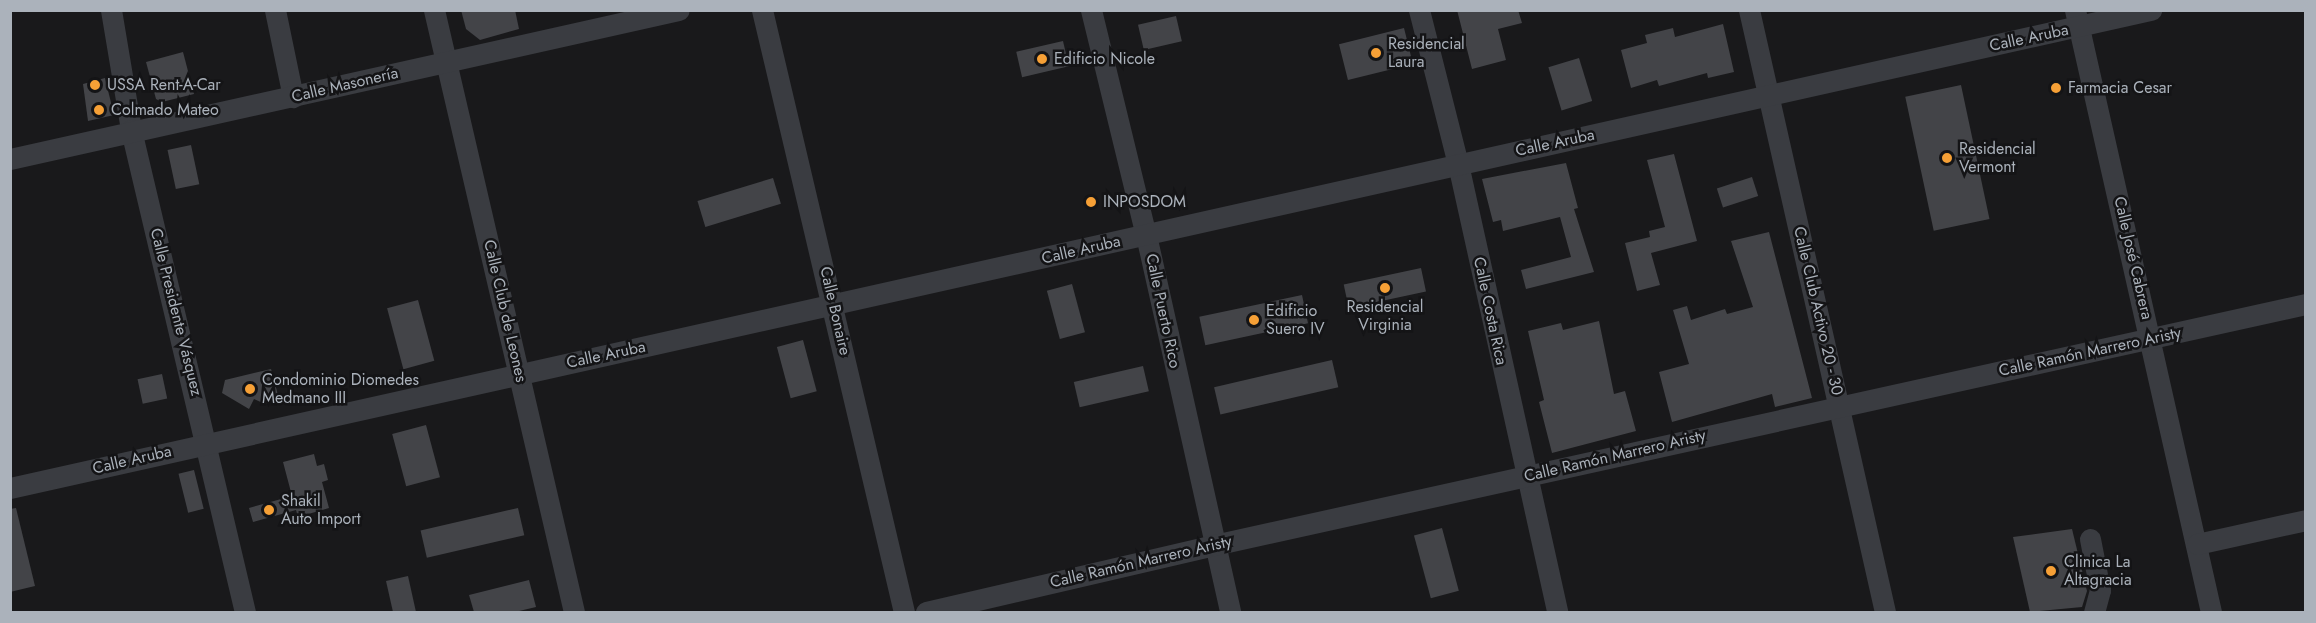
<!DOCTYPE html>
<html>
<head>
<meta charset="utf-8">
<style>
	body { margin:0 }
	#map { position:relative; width:2316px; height:623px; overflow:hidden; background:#19191b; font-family:Jost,sans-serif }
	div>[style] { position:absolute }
	.building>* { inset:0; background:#434448; transform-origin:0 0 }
	.minor>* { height:21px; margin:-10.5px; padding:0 10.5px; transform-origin:10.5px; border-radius:10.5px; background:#3a3c41 }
	.dots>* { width:16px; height:16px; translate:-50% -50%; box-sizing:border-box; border:3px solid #141416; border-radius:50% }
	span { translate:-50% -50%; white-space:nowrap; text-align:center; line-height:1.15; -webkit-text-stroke:5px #141416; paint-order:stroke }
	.street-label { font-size:16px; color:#abb2bb }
	.poi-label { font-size:16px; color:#abb2bb }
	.left { translate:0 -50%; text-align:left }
	.frame { position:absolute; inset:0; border:12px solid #abb2bb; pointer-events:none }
</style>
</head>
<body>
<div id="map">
	<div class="building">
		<i style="clip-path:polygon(461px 10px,515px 10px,519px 29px,480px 40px,466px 29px)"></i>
		<i style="clip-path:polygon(1457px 10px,1518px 10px,1522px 23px,1498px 29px,1506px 60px,1472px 69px)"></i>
		<i style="left:1176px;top:16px;width:26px;height:39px;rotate:77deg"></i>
		<i style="clip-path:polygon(1723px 24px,1734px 72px,1708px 78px,1707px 73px,1659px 86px,1657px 80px,1631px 88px,1621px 50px,1647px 43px,1645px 35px,1673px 28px,1675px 37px)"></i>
		<i style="left:1404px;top:28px;width:37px;height:67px;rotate:76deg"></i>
		<i style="left:1063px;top:41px;width:26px;height:48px;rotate:77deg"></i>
		<i style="clip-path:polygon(183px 52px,194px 94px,162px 102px,156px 99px,146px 62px)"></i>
		<i style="left:1579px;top:58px;width:45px;height:32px;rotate:73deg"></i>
		<i style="clip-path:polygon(105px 78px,114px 115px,88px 121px,83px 84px)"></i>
		<i style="left:1961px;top:85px;width:137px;height:57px;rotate:78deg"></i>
		<i style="left:191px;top:145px;width:40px;height:24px;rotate:78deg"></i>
		<i style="clip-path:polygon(1674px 154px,1697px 241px,1651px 253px,1660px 285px,1637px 291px,1625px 243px,1650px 237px,1649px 231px,1665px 227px,1647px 160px)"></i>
		<i style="clip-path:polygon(1566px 163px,1578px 208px,1574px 209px,1594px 272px,1526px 289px,1521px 270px,1571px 257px,1560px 217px,1503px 231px,1501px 220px,1493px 222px,1482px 179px)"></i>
		<i style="left:1752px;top:177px;width:20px;height:37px;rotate:72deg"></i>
		<i style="left:773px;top:178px;width:27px;height:79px;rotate:73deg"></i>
		<i style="clip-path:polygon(1769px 232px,1812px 398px,1775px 407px,1772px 394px,1672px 422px,1659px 372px,1689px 364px,1673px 310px,1687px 306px,1691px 320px,1725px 309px,1727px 314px,1753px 307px,1731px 241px)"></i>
		<i style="left:1421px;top:268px;width:24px;height:79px;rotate:78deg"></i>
		<i style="left:1072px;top:284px;width:50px;height:26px;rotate:75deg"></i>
		<i style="left:1302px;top:295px;width:29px;height:105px;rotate:78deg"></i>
		<i style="left:418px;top:300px;width:63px;height:32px;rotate:75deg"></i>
		<i style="clip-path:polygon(1599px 321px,1614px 394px,1625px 391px,1636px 431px,1552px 453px,1539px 402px,1544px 400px,1528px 331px,1561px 323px,1563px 330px)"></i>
		<i style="left:803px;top:340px;width:53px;height:27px;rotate:75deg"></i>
		<i style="left:1332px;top:360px;width:28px;height:121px;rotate:77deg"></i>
		<i style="left:1143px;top:366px;width:26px;height:71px;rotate:77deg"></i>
		<i style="clip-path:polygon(271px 369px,278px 395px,272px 403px,265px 404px,254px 399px,249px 409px,222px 393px,225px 380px)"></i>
		<i style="left:162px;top:374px;width:25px;height:25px;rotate:78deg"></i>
		<i style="left:426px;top:425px;width:54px;height:35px;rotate:75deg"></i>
		<i style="clip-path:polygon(314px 454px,317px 466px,324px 464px,328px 480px,322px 482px,329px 508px,298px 517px,296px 510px,253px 522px,249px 508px,292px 496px,283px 462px)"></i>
		<i style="left:194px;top:470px;width:40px;height:16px;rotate:76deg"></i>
		<i style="clip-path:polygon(16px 508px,35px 586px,10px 592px,10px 509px)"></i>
		<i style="left:518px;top:508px;width:28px;height:100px;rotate:77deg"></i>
		<i style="left:1442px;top:528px;width:65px;height:29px;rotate:75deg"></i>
		<i style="clip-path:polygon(2072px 529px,2087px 591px,2082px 607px,2030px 612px,2013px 537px)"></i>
		<i style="clip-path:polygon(408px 576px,416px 612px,393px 612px,386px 581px)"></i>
		<i style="clip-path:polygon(529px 580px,536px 607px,515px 612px,474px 612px,469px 595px)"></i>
	</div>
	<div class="minor">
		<i style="left:111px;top:10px;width:122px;rotate:80.5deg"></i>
		<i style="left:131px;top:130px;width:495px;rotate:76.7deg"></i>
		<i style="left:275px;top:10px;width:89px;rotate:78.3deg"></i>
		<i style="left:434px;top:10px;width:618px;rotate:76.91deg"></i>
		<i style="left:762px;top:10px;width:619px;rotate:76.73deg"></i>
		<i style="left:1091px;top:10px;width:232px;rotate:76.3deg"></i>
		<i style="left:1146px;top:235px;width:386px;rotate:77.4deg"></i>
		<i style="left:1419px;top:10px;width:159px;rotate:75.8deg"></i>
		<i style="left:1458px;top:164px;width:459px;rotate:77.5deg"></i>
		<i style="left:1749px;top:10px;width:617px;rotate:77.27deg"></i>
		<i style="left:2075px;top:10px;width:617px;rotate:77.27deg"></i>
		<i style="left:10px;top:159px;width:685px;rotate:-12.56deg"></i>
		<i style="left:10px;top:488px;width:2194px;rotate:-12.59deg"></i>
		<i style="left:2090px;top:539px;width:52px;rotate:78.9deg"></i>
		<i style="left:2100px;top:590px;width:23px;rotate:105deg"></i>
		<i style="left:2197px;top:544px;width:112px;rotate:-12.4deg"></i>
		<i style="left:926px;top:612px;width:296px;rotate:-13.1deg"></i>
		<i style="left:1214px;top:545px;width:1118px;rotate:-12.45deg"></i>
	</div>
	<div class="dots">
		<i style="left:1376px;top:53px;background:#f6a036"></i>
		<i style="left:1042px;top:59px;background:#f6a036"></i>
		<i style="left:95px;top:85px;background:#f6a036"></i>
		<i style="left:2056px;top:88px;background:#f6a036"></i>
		<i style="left:99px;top:110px;background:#f6a036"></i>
		<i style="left:1947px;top:158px;background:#f6a036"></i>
		<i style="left:1091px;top:202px;background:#f6a036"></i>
		<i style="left:1385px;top:288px;background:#f6a036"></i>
		<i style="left:1254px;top:320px;background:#f6a036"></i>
		<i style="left:250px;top:389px;background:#f6a036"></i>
		<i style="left:269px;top:510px;background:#f6a036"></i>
		<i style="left:2051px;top:571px;background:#f6a036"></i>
	</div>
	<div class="street-label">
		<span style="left:2029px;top:38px;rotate:-12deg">Calle Aruba</span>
		<span style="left:345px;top:85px;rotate:-13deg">Calle Masonería</span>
		<span style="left:1555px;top:143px;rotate:-12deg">Calle Aruba</span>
		<span style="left:1081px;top:250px;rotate:-13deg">Calle Aruba</span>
		<span style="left:2133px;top:258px;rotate:77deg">Calle José Cabrera</span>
		<span style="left:505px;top:311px;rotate:77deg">Calle Club de Leones</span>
		<span style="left:835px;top:311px;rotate:77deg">Calle Bonaire</span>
		<span style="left:1163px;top:311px;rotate:78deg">Calle Puerto Rico</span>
		<span style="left:1490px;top:311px;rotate:78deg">Calle Costa Rica</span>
		<span style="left:1818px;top:311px;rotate:77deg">Calle Club Activo 20 - 30</span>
		<span style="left:176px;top:312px;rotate:76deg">Calle Presidente Vásquez</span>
		<span style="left:2090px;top:352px;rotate:-12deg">Calle Ramón Marrero Aristy</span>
		<span style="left:606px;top:355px;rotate:-12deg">Calle Aruba</span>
		<span style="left:1615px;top:456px;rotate:-13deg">Calle Ramón Marrero Aristy</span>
		<span style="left:132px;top:460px;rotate:-13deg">Calle Aruba</span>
		<span style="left:1141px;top:562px;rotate:-13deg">Calle Ramón Marrero Aristy</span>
	</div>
	<div class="poi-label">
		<span class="left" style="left:1388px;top:53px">Residencial<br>Laura</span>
		<span class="left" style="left:1054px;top:59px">Edificio Nicole</span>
		<span class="left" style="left:107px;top:85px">USSA Rent-A-Car</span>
		<span class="left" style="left:2068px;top:88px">Farmacia Cesar</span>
		<span class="left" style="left:111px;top:110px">Colmado Mateo</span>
		<span class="left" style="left:1959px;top:158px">Residencial<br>Vermont</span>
		<span class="left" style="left:1103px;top:202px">INPOSDOM</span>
		<span style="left:1385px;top:316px">Residencial<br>Virginia</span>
		<span class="left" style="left:1266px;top:320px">Edificio<br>Suero IV</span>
		<span class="left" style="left:262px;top:389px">Condominio Diomedes<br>Medmano III</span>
		<span class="left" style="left:281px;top:510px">Shakil<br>Auto Import</span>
		<span class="left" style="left:2064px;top:571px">Clinica La<br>Altagracia</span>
	</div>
	<div class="frame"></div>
</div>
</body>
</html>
